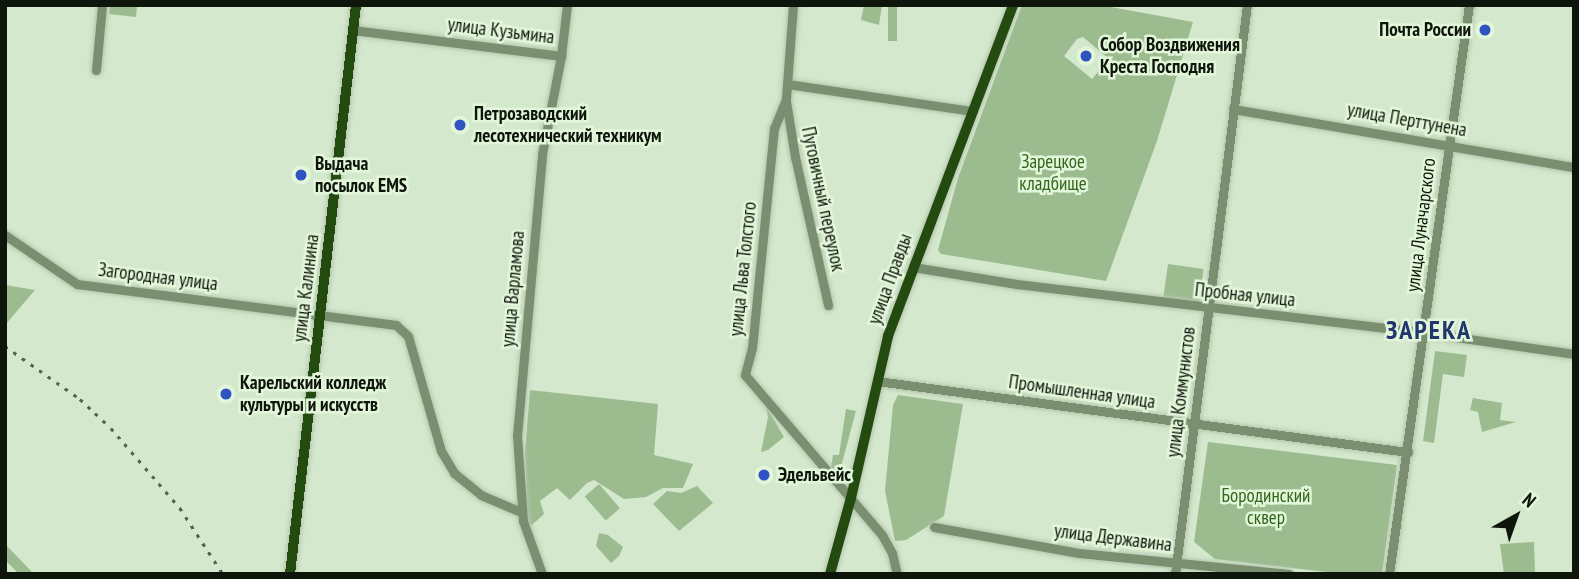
<!DOCTYPE html>
<html>
<head>
<meta charset="utf-8">
<style>
	body { margin:0 }
	#map { position:relative; width:1579px; height:579px; overflow:hidden; background:#d4e8cd; font-family:"PT Sans Narrow",sans-serif }
	div>[style] { position:absolute }
	.green>* { inset:0; background:#9cbc90; transform-origin:0 0 }
	.roads { filter:drop-shadow(0 0 2px #b4c6ae) drop-shadow(0 0 2px #b4c6ae) }
	.minor>* { height:9px; margin:-4.5px; padding:0 4.5px; transform-origin:4.5px; border-radius:4.5px; background:#798f70 }
	.major>* { height:10px; margin:-5px; padding:0 5px; transform-origin:5px; border-radius:5px; background:#234a0f }
	.rail>* { height:2.5px; margin-top:-1.25px; transform-origin:0; background:repeating-linear-gradient(90deg,#566252 0 3.5px,transparent 0 10.5px) }
	.dots>* { width:19px; height:19px; translate:-50% -50%; box-sizing:border-box; border:4px solid #e2f6da; border-radius:50% }
	span { translate:-50% -50%; white-space:nowrap; text-align:center; line-height:1.15; -webkit-text-stroke:5px #e2f6da; paint-order:stroke }
	.poi-label { font-size:19px; color:#0e150b; font-weight:700 }
	.right { translate:-100% -50%; text-align:right }
	.left { translate:0 -50%; text-align:left }
	.street-label { font-size:19px; color:#0e150b }
	.park-label { font-size:19px; color:#34651c }
	.district-label { font-size:26px; color:#22366e; font-weight:700; letter-spacing:2px }
	.frame { position:absolute; inset:0; border:7px solid #0e150b; pointer-events:none }
	.north { position:absolute; left:1481px; top:481px; width:70px; height:70px; -webkit-text-stroke:5px #e2f6da; paint-order:stroke; rotate:40deg; font-size:19px; font-weight:700; line-height:28px; text-align:center; color:#0e150b }
	.north::after { content:''; display:block; margin:auto; width:24px; height:32px; background:#0e150b; clip-path:polygon(50% 0,100% 100%,50% 72%,0 100%) }
</style>
</head>
<body>
<div id="map">
	<div class="green">
		<i style="clip-path:polygon(110px 5px,137px 5px,136px 17px,109px 14px)"></i>
		<i style="clip-path:polygon(864px 5px,882px 5px,879px 25px,861px 20px)"></i>
		<i style="left:888px;top:5px;width:9px;height:36px"></i>
		<i style="clip-path:polygon(evenodd,1022px 5px,1100px 5px,1193px 22px,1157px 141px,1106px 281px,941px 254px,938px 250px,958px 178px,1022px 5px,1083px 37px,1109px 59px,1092px 79px,1064px 56px,1077px 39px,1083px 37px)"></i>
		<i style="left:1168px;top:264px;width:36px;height:35px;rotate:8deg"></i>
		<i style="clip-path:polygon(5px 285px,35px 290px,5px 325px)"></i>
		<i style="clip-path:polygon(1435px 351px,1467px 355px,1464px 377px,1443px 374px,1434px 443px,1423px 441px)"></i>
		<i style="clip-path:polygon(530px 390px,658px 404px,654px 455px,693px 464px,683px 488px,663px 488px,646px 497px,624px 499px,594px 480px,587px 483px,570px 500px,557px 488px,540px 501px,544px 514px,532px 525px,527px 525px,525px 452px)"></i>
		<i style="clip-path:polygon(898px 395px,963px 404px,944px 516px,906px 540px,895px 541px,885px 491px,893px 405px)"></i>
		<i style="clip-path:polygon(1473px 398px,1502px 403px,1500px 420px,1516px 422px,1482px 432px,1478px 412px,1470px 410px)"></i>
		<i style="clip-path:polygon(766px 406px,784px 437px,768px 450px,761px 452px,768px 417px)"></i>
		<i style="clip-path:polygon(846px 409px,856px 411px,839px 474px,831px 467px,833px 455px,839px 455px)"></i>
		<i style="clip-path:polygon(1208px 442px,1397px 465px,1382px 574px,1344px 574px,1215px 559px,1194px 542px)"></i>
		<i style="left:599px;top:484px;width:32px;height:19px;rotate:49deg"></i>
		<i style="clip-path:polygon(697px 486px,713px 503px,679px 531px,653px 504px,667px 491px,681px 493px)"></i>
		<i style="clip-path:polygon(599px 533px,608px 535px,623px 547px,619px 556px,611px 563px,596px 546px)"></i>
		<i style="clip-path:polygon(1534px 542px,1535px 574px,1504px 574px,1500px 544px)"></i>
		<i style="clip-path:polygon(5px 544px,34px 574px,19px 574px,5px 560px)"></i>
	</div>
	<div class="roads">
		<div class="minor">
			<i style="left:793px;top:5px;width:94px;rotate:94.3deg"></i>
			<i style="left:786px;top:99px;width:31px;rotate:112deg"></i>
			<i style="left:774px;top:128px;width:221px;rotate:95.7deg"></i>
			<i style="left:752px;top:348px;width:28px;rotate:105deg"></i>
			<i style="left:745px;top:375px;width:211px;rotate:49.4deg"></i>
			<i style="left:882px;top:535px;width:21px;rotate:61deg"></i>
			<i style="left:892px;top:553px;width:22px;rotate:77deg"></i>
			<i style="left:353px;top:30px;width:210px;rotate:7.1deg"></i>
			<i style="left:96px;top:70px;width:65px;rotate:-84.7deg"></i>
			<i style="left:787px;top:84px;width:188px;rotate:8.3deg"></i>
			<i style="left:786px;top:101px;width:57px;rotate:80.9deg"></i>
			<i style="left:795px;top:157px;width:152px;rotate:77.4deg"></i>
			<i style="left:1233px;top:109px;width:346px;rotate:9.7deg"></i>
			<i style="left:5px;top:235px;width:87px;rotate:34.2deg"></i>
			<i style="left:77px;top:284px;width:322px;rotate:7.3deg"></i>
			<i style="left:396px;top:325px;width:16px;rotate:43deg"></i>
			<i style="left:408px;top:336px;width:120px;rotate:74deg"></i>
			<i style="left:441px;top:451px;width:26px;rotate:59deg"></i>
			<i style="left:454px;top:473px;width:35px;rotate:39deg"></i>
			<i style="left:481px;top:495px;width:43px;rotate:23deg"></i>
			<i style="left:913px;top:267px;width:105px;rotate:9.3deg"></i>
			<i style="left:1017px;top:284px;width:420px;rotate:6.8deg"></i>
			<i style="left:1434px;top:334px;width:141px;rotate:8.1deg"></i>
			<i style="left:877px;top:381px;width:536px;rotate:7.62deg"></i>
			<i style="left:934px;top:527px;width:147px;rotate:10.2deg"></i>
			<i style="left:1079px;top:553px;width:211px;rotate:5.7deg"></i>
			<i style="left:542px;top:574px;width:56px;rotate:-109.7deg"></i>
			<i style="left:523px;top:521px;width:85px;rotate:-94deg"></i>
			<i style="left:517px;top:436px;width:283px;rotate:-84.9deg"></i>
			<i style="left:542px;top:154px;width:100px;rotate:-79deg"></i>
			<i style="left:561px;top:56px;width:51px;rotate:-83.3deg"></i>
			<i style="left:1175px;top:574px;width:574px;rotate:-82.79deg"></i>
			<i style="left:1389px;top:574px;width:575px;rotate:-82deg"></i>
		</div>
		<div class="major">
			<i style="left:290px;top:574px;width:573px;rotate:-83.38deg"></i>
			<i style="left:830px;top:574px;width:79px;rotate:-74.6deg"></i>
			<i style="left:851px;top:498px;width:166px;rotate:-77.1deg"></i>
			<i style="left:888px;top:336px;width:354px;rotate:-69.3deg"></i>
		</div>
	</div>
	<div class="rail">
		<i style="left:5px;top:346px;width:92px;rotate:35.2deg"></i>
		<i style="left:80px;top:399px;width:42px;rotate:43.1deg"></i>
		<i style="left:111px;top:428px;width:106px;rotate:49.2deg"></i>
		<i style="left:180px;top:508px;width:79px;rotate:56.9deg"></i>
	</div>
	<div class="dots">
		<i style="left:1485px;top:30px;background:#3053c3"></i>
		<i style="left:1086px;top:56px;background:#3053c3"></i>
		<i style="left:460px;top:125px;background:#3053c3"></i>
		<i style="left:301px;top:175px;background:#3053c3"></i>
		<i style="left:226px;top:394px;background:#3053c3"></i>
		<i style="left:764px;top:475px;background:#3053c3"></i>
	</div>
	<div class="poi-label">
		<span class="right" style="left:1471px;top:30px">Почта России</span>
		<span class="left" style="left:1100px;top:56px">Собор Воздвижения<br>Креста Господня</span>
		<span class="left" style="left:474px;top:125px">Петрозаводский<br>лесотехнический техникум</span>
		<span class="left" style="left:315px;top:175px">Выдача<br>посылок EMS</span>
		<span class="left" style="left:240px;top:394px">Карельский колледж<br>культуры и искусств</span>
		<span class="left" style="left:778px;top:475px">Эдельвейс</span>
	</div>
	<div class="street-label">
		<span style="left:501px;top:31px;rotate:7deg">улица Кузьмина</span>
		<span style="left:1407px;top:120px;rotate:10deg">улица Перттунена</span>
		<span style="left:823px;top:199px;rotate:78deg">Пуговичный переулок</span>
		<span style="left:1421px;top:225px;rotate:-83deg">улица Луначарского</span>
		<span style="left:743px;top:269px;rotate:-84deg">улица Льва Толстого</span>
		<span style="left:158px;top:277px;rotate:7deg">Загородная улица</span>
		<span style="left:890px;top:279px;rotate:-70deg">улица Правды</span>
		<span style="left:306px;top:288px;rotate:-83deg">улица Калинина</span>
		<span style="left:513px;top:289px;rotate:-85deg">улица Варламова</span>
		<span style="left:1245px;top:295px;rotate:6deg">Пробная улица</span>
		<span style="left:1082px;top:392px;rotate:8deg">Промышленная улица</span>
		<span style="left:1181px;top:392px;rotate:-83deg">улица Коммунистов</span>
		<span style="left:1113px;top:538px;rotate:7deg">улица Державина</span>
	</div>
	<div class="park-label">
		<span style="left:1053px;top:173px">Зарецкое<br>кладбище</span>
		<span style="left:1266px;top:507px">Бородинский<br>сквер</span>
	</div>
	<div class="district-label">
		<span style="left:1429px;top:330px">ЗАРЕКА</span>
	</div>
	<div class="frame"></div>
	<div class="north">N</div>
</div>
</body>
</html>
